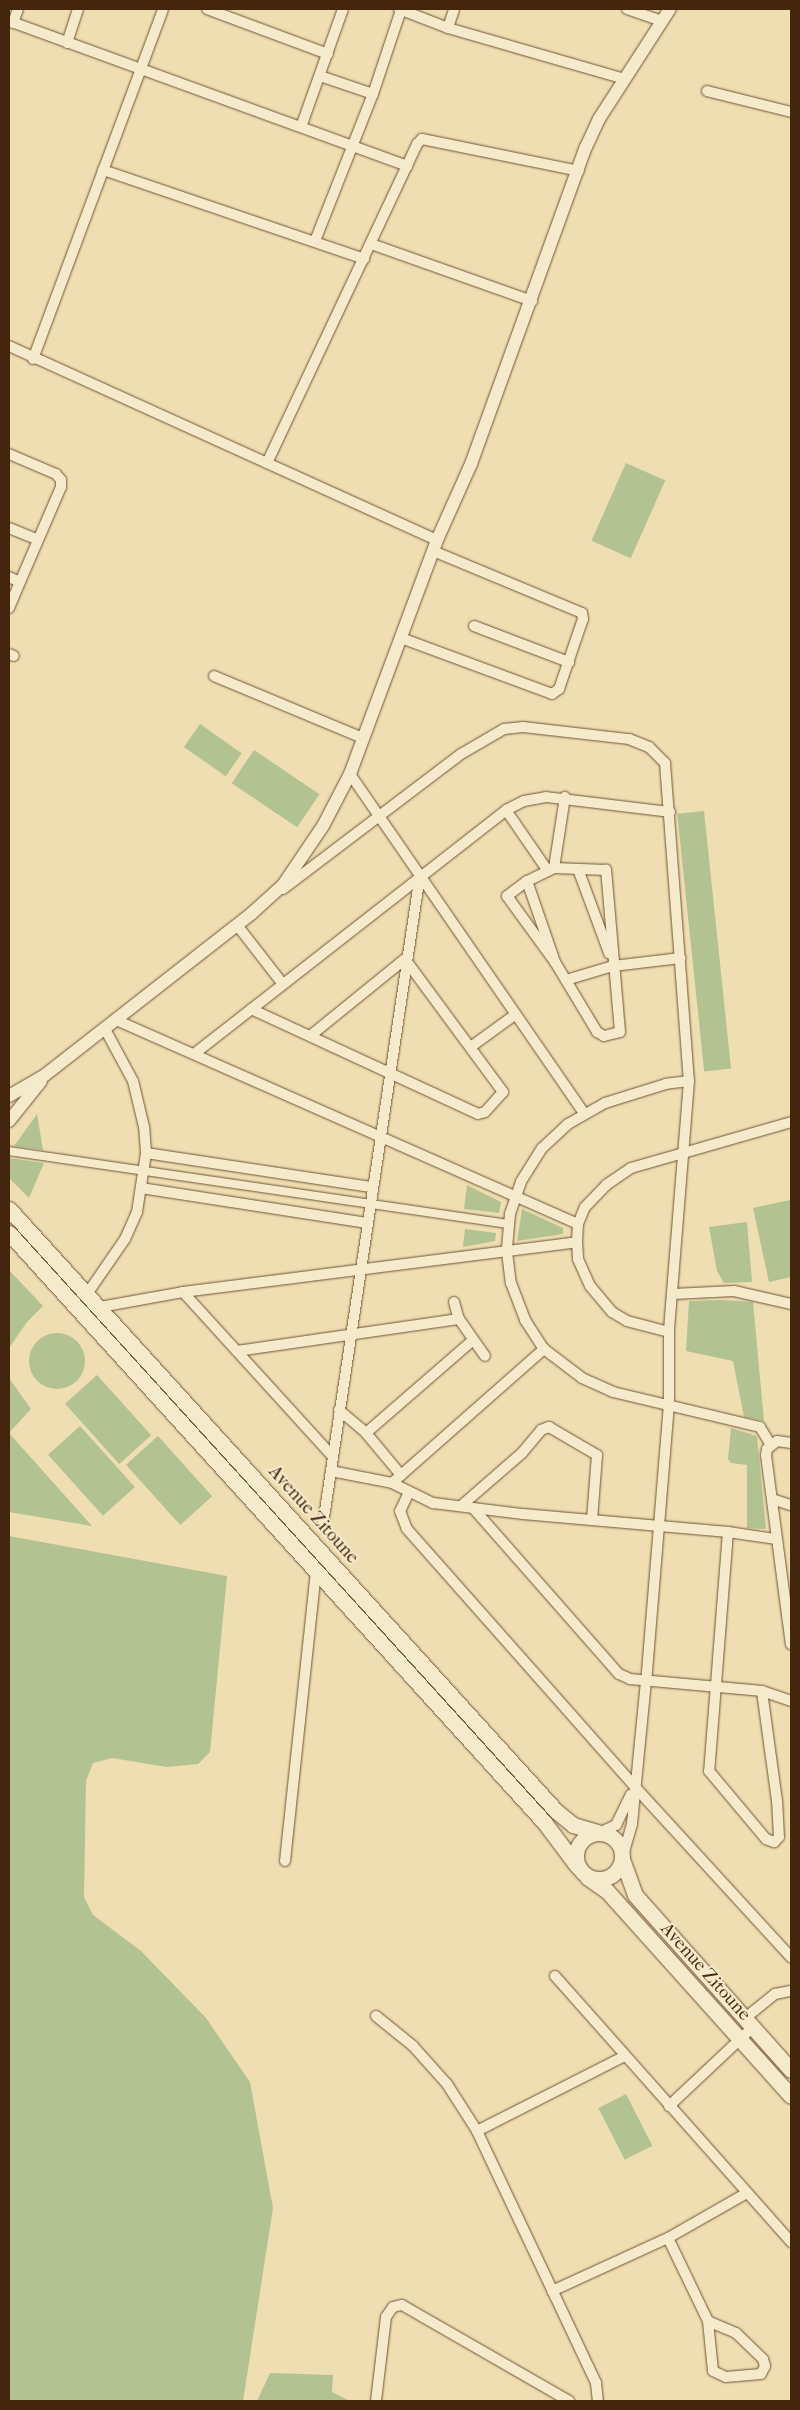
<!DOCTYPE html>
<html>
<head>
<meta charset="utf-8">
<style>
	body { margin:0 }
	#map { position:relative; width:800px; height:2410px; overflow:hidden; background:#efdeb1; font-family:"IM FELL French Canon",serif }
	div>[style] { position:absolute }
	.green>* { inset:0; background:#b3c291; transform-origin:0 0 }
	.round { border-radius:50% }
	.roads { filter:drop-shadow(0 0 1px #6f5336) drop-shadow(0 0 1px #6f5336) }
	.pedestrian>* { height:8px; margin:-4px; padding:0 4px; transform-origin:4px; border-radius:4px; background:#f5eacc }
	.minor>* { height:10px; margin:-5px; padding:0 5px; transform-origin:5px; border-radius:5px; background:#f5eacc }
	.tertiary>* { height:12px; margin:-6px; padding:0 6px; transform-origin:6px; border-radius:6px; background:#f5eacc }
	.secondary>* { height:15px; margin:-7.5px; padding:0 7.5px; transform-origin:7.5px; border-radius:7.5px; background:#f5eacc }
	.secondary>.ring { margin:-7.5px; padding:0; box-sizing:content-box; background:none; border:15px solid #f5eacc; border-radius:50% }
	span { translate:-50% -50%; white-space:nowrap; text-align:center; line-height:1.15; -webkit-text-stroke:4px #f5eacc; paint-order:stroke }
	.street-label { font-size:18px; color:#44250d }
	.frame { position:absolute; inset:0; border:10px solid #44250d; pointer-events:none }
</style>
</head>
<body>
<div id="map">
	<div class="green">
		<i style="left:626px;top:463px;width:43px;height:85px;rotate:24deg"></i>
		<i style="left:200px;top:724px;width:51px;height:28px;rotate:35deg"></i>
		<i style="left:254px;top:750px;width:79px;height:40px;rotate:34deg"></i>
		<i style="left:704px;top:811px;width:259px;height:27px;rotate:84deg"></i>
		<i style="clip-path:polygon(37px 1114px,43px 1150px,14px 1146px)"></i>
		<i style="clip-path:polygon(9px 1158px,44px 1163px,29px 1198px,9px 1178px)"></i>
		<i style="clip-path:polygon(467px 1185px,501px 1202px,499px 1213px,464px 1209px)"></i>
		<i style="clip-path:polygon(790px 1200px,791px 1277px,769px 1282px,753px 1208px)"></i>
		<i style="clip-path:polygon(522px 1209px,563px 1228px,563px 1234px,517px 1241px)"></i>
		<i style="clip-path:polygon(747px 1222px,752px 1282px,724px 1283px,717px 1271px,709px 1227px)"></i>
		<i style="clip-path:polygon(465px 1229px,496px 1233px,495px 1241px,463px 1247px)"></i>
		<i style="clip-path:polygon(9px 1270px,43px 1306px,27px 1322px,9px 1348px)"></i>
		<i style="clip-path:polygon(722px 1300px,753px 1302px,764px 1421px,744px 1417px,733px 1361px,686px 1351px,689px 1301px)"></i>
		<i class="round" style="left:29px;top:1333px;width:56px;height:56px"></i>
		<i style="left:97px;top:1375px;width:81px;height:43px;rotate:48deg"></i>
		<i style="clip-path:polygon(9px 1378px,31px 1409px,9px 1433px,92px 1526px,9px 1512px)"></i>
		<i style="left:80px;top:1426px;width:82px;height:43px;rotate:48deg"></i>
		<i style="clip-path:polygon(731px 1428px,757px 1436px,766px 1529px,747px 1528px,747px 1465px,731px 1463px,728px 1459px)"></i>
		<i style="left:158px;top:1436px;width:81px;height:43px;rotate:48deg"></i>
		<i style="clip-path:polygon(9px 1536px,227px 1576px,210px 1752px,198px 1764px,167px 1767px,112px 1758px,93px 1763px,86px 1781px,84px 1897px,93px 1915px,141px 1951px,206px 2018px,250px 2082px,273px 2208px,243px 2401px,9px 2401px)"></i>
		<i style="left:626px;top:2094px;width:58px;height:31px;rotate:63deg"></i>
		<i style="clip-path:polygon(270px 2373px,333px 2375px,332px 2392px,350px 2401px,257px 2401px)"></i>
	</div>
	<div class="roads">
		<div class="pedestrian">
			<i style="left:9px;top:1151px;width:504px;rotate:8.32deg"></i>
		</div>
		<div class="minor">
			<i style="left:207px;top:9px;width:129px;rotate:20.4deg"></i>
			<i style="left:399px;top:9px;width:53px;rotate:21.2deg"></i>
			<i style="left:448px;top:28px;width:184px;rotate:16.1deg"></i>
			<i style="left:627px;top:9px;width:37px;rotate:19deg"></i>
			<i style="left:9px;top:21px;width:424px;rotate:20deg"></i>
			<i style="left:13px;top:23px;width:15px;rotate:-70deg"></i>
			<i style="left:448px;top:28px;width:20px;rotate:-72deg"></i>
			<i style="left:67px;top:43px;width:36px;rotate:-72deg"></i>
			<i style="left:320px;top:76px;width:56px;rotate:18.8deg"></i>
			<i style="left:707px;top:91px;width:87px;rotate:14deg"></i>
			<i style="left:301px;top:127px;width:125px;rotate:-70.4deg"></i>
			<i style="left:103px;top:170px;width:276px;rotate:18.8deg"></i>
			<i style="left:315px;top:241px;width:158px;rotate:-68.5deg"></i>
			<i style="left:373px;top:94px;width:89px;rotate:-71.6deg"></i>
			<i style="left:371px;top:244px;width:171px;rotate:19.5deg"></i>
			<i style="left:9px;top:346px;width:470px;rotate:24.4deg"></i>
			<i style="left:33px;top:359px;width:373px;rotate:-69.6deg"></i>
			<i style="left:9px;top:454px;width:51px;rotate:23.1deg"></i>
			<i style="left:56px;top:474px;width:8px;rotate:50deg"></i>
			<i style="left:61px;top:480px;width:7px;rotate:90deg"></i>
			<i style="left:61px;top:487px;width:103px;rotate:113.3deg"></i>
			<i style="left:20px;top:582px;width:12px;rotate:-156deg"></i>
			<i style="left:267px;top:463px;width:353px;rotate:-64.8deg"></i>
			<i style="left:417px;top:144px;width:7px;rotate:-45deg"></i>
			<i style="left:422px;top:139px;width:160px;rotate:11.5deg"></i>
			<i style="left:9px;top:528px;width:31px;rotate:22deg"></i>
			<i style="left:9px;top:608px;width:28px;rotate:-67deg"></i>
			<i style="left:474px;top:626px;width:102px;rotate:20.8deg"></i>
			<i style="left:401px;top:638px;width:161px;rotate:20.3deg"></i>
			<i style="left:552px;top:694px;width:9px;rotate:-36deg"></i>
			<i style="left:559px;top:689px;width:74px;rotate:-71.1deg"></i>
			<i style="left:583px;top:619px;width:6px;rotate:-99deg"></i>
			<i style="left:582px;top:613px;width:161px;rotate:-157.4deg"></i>
			<i style="left:9px;top:654px;width:5px;rotate:22deg"></i>
			<i style="left:214px;top:676px;width:161px;rotate:22.6deg"></i>
			<i style="left:350px;top:774px;width:412px;rotate:55.4deg"></i>
			<i style="left:506px;top:810px;width:74px;rotate:55.5deg"></i>
			<i style="left:554px;top:868px;width:72px;rotate:-81.2deg"></i>
			<i style="left:578px;top:869px;width:90px;rotate:69.7deg"></i>
			<i style="left:527px;top:881px;width:86px;rotate:70.9deg"></i>
			<i style="left:555px;top:962px;width:82px;rotate:59deg"></i>
			<i style="left:597px;top:1032px;width:8px;rotate:30deg"></i>
			<i style="left:604px;top:1036px;width:16px;rotate:-14deg"></i>
			<i style="left:620px;top:1032px;width:163px;rotate:-94.9deg"></i>
			<i style="left:606px;top:870px;width:52px;rotate:-177.8deg"></i>
			<i style="left:554px;top:868px;width:30px;rotate:154deg"></i>
			<i style="left:527px;top:881px;width:25px;rotate:143deg"></i>
			<i style="left:507px;top:896px;width:82px;rotate:54deg"></i>
			<i style="left:283px;top:889px;width:223px;rotate:-37.2deg"></i>
			<i style="left:461px;top:754px;width:50px;rotate:-30.2deg"></i>
			<i style="left:504px;top:729px;width:19px;rotate:-6deg"></i>
			<i style="left:523px;top:727px;width:107px;rotate:6.5deg"></i>
			<i style="left:629px;top:739px;width:22px;rotate:22deg"></i>
			<i style="left:649px;top:747px;width:23px;rotate:45deg"></i>
			<i style="left:665px;top:763px;width:319px;rotate:85.7deg"></i>
			<i style="left:689px;top:1081px;width:252px;rotate:94.6deg"></i>
			<i style="left:669px;top:1332px;width:72px;rotate:90deg"></i>
			<i style="left:669px;top:1404px;width:278px;rotate:94.7deg"></i>
			<i style="left:646px;top:1681px;width:144px;rotate:95.6deg"></i>
			<i style="left:632px;top:1824px;width:36px;rotate:106deg"></i>
			<i style="left:237px;top:925px;width:73px;rotate:52.2deg"></i>
			<i style="left:566px;top:980px;width:49px;rotate:-16.6deg"></i>
			<i style="left:613px;top:966px;width:68px;rotate:-6.7deg"></i>
			<i style="left:251px;top:1009px;width:250px;rotate:24.8deg"></i>
			<i style="left:478px;top:1114px;width:7px;rotate:-16deg"></i>
			<i style="left:485px;top:1112px;width:27px;rotate:-48deg"></i>
			<i style="left:503px;top:1092px;width:165px;rotate:-126.4deg"></i>
			<i style="left:405px;top:959px;width:122px;rotate:141deg"></i>
			<i style="left:116px;top:1020px;width:505px;rotate:23.82deg"></i>
			<i style="left:472px;top:1046px;width:54px;rotate:-36deg"></i>
			<i style="left:194px;top:1054px;width:396px;rotate:-38deg"></i>
			<i style="left:506px;top:810px;width:20px;rotate:-27deg"></i>
			<i style="left:524px;top:801px;width:22px;rotate:-10deg"></i>
			<i style="left:546px;top:797px;width:125px;rotate:6.9deg"></i>
			<i style="left:689px;top:1081px;width:23px;rotate:173deg"></i>
			<i style="left:666px;top:1084px;width:64px;rotate:162.7deg"></i>
			<i style="left:605px;top:1103px;width:43px;rotate:150.4deg"></i>
			<i style="left:568px;top:1124px;width:35px;rotate:137deg"></i>
			<i style="left:542px;top:1148px;width:40px;rotate:122deg"></i>
			<i style="left:521px;top:1182px;width:34px;rotate:109deg"></i>
			<i style="left:510px;top:1214px;width:38px;rotate:95deg"></i>
			<i style="left:507px;top:1252px;width:31px;rotate:83deg"></i>
			<i style="left:511px;top:1283px;width:40px;rotate:69deg"></i>
			<i style="left:525px;top:1320px;width:35px;rotate:57deg"></i>
			<i style="left:544px;top:1349px;width:48px;rotate:37.3deg"></i>
			<i style="left:582px;top:1378px;width:34px;rotate:24deg"></i>
			<i style="left:613px;top:1392px;width:151px;rotate:13.4deg"></i>
			<i style="left:760px;top:1427px;width:21px;rotate:59deg"></i>
			<i style="left:146px;top:1153px;width:229px;rotate:8.6deg"></i>
			<i style="left:141px;top:1188px;width:229px;rotate:8.8deg"></i>
			<i style="left:183px;top:1292px;width:223px;rotate:47.7deg"></i>
			<i style="left:87px;top:1294px;width:67px;rotate:-55.4deg"></i>
			<i style="left:125px;top:1239px;width:30px;rotate:-66deg"></i>
			<i style="left:137px;top:1212px;width:60px;rotate:-81.3deg"></i>
			<i style="left:146px;top:1153px;width:26px;rotate:-94deg"></i>
			<i style="left:144px;top:1127px;width:47px;rotate:-103.4deg"></i>
			<i style="left:133px;top:1081px;width:59px;rotate:-118.3deg"></i>
			<i style="left:673px;top:1294px;width:61px;rotate:-2.8deg"></i>
			<i style="left:734px;top:1291px;width:58px;rotate:12.8deg"></i>
			<i style="left:454px;top:1302px;width:18px;rotate:74deg"></i>
			<i style="left:459px;top:1319px;width:45px;rotate:54.9deg"></i>
			<i style="left:100px;top:1307px;width:84px;rotate:-10.2deg"></i>
			<i style="left:183px;top:1292px;width:397px;rotate:-7.2deg"></i>
			<i style="left:669px;top:1332px;width:43px;rotate:-165.3deg"></i>
			<i style="left:627px;top:1321px;width:17px;rotate:-149deg"></i>
			<i style="left:612px;top:1312px;width:34px;rotate:-130deg"></i>
			<i style="left:590px;top:1286px;width:30px;rotate:-114deg"></i>
			<i style="left:578px;top:1259px;width:17px;rotate:-93deg"></i>
			<i style="left:577px;top:1242px;width:18px;rotate:-87deg"></i>
			<i style="left:578px;top:1224px;width:18px;rotate:-68deg"></i>
			<i style="left:585px;top:1207px;width:30px;rotate:-46deg"></i>
			<i style="left:606px;top:1185px;width:30px;rotate:-34deg"></i>
			<i style="left:631px;top:1168px;width:166px;rotate:-16deg"></i>
			<i style="left:237px;top:1351px;width:224px;rotate:-8.2deg"></i>
			<i style="left:339px;top:1410px;width:35px;rotate:40deg"></i>
			<i style="left:366px;top:1433px;width:55px;rotate:50.2deg"></i>
			<i style="left:366px;top:1433px;width:140px;rotate:-41deg"></i>
			<i style="left:791px;top:1443px;width:14px;rotate:-172deg"></i>
			<i style="left:777px;top:1441px;width:13px;rotate:141deg"></i>
			<i style="left:767px;top:1449px;width:6px;rotate:99deg"></i>
			<i style="left:766px;top:1455px;width:191px;rotate:82.5deg"></i>
			<i style="left:331px;top:1471px;width:62px;rotate:11.1deg"></i>
			<i style="left:392px;top:1483px;width:46px;rotate:26deg"></i>
			<i style="left:433px;top:1503px;width:91px;rotate:7deg"></i>
			<i style="left:523px;top:1514px;width:206px;rotate:5deg"></i>
			<i style="left:728px;top:1532px;width:49px;rotate:8.3deg"></i>
			<i style="left:392px;top:1483px;width:203px;rotate:-41.4deg"></i>
			<i style="left:409px;top:1492px;width:21px;rotate:115deg"></i>
			<i style="left:400px;top:1511px;width:19px;rotate:69deg"></i>
			<i style="left:407px;top:1529px;width:344px;rotate:48.5deg"></i>
			<i style="left:635px;top:1787px;width:231px;rotate:47.5deg"></i>
			<i style="left:772px;top:1499px;width:20px;rotate:18deg"></i>
			<i style="left:461px;top:1506px;width:81px;rotate:-41deg"></i>
			<i style="left:522px;top:1453px;width:30px;rotate:-50deg"></i>
			<i style="left:541px;top:1430px;width:9px;rotate:-21deg"></i>
			<i style="left:549px;top:1427px;width:56px;rotate:30.3deg"></i>
			<i style="left:597px;top:1455px;width:65px;rotate:94.4deg"></i>
			<i style="left:473px;top:1508px;width:221px;rotate:48.7deg"></i>
			<i style="left:619px;top:1674px;width:12px;rotate:24deg"></i>
			<i style="left:630px;top:1679px;width:133px;rotate:5.2deg"></i>
			<i style="left:762px;top:1691px;width:31px;rotate:19deg"></i>
			<i style="left:323px;top:1524px;width:656px;rotate:-81.5deg"></i>
			<i style="left:728px;top:1532px;width:240px;rotate:94.5deg"></i>
			<i style="left:709px;top:1771px;width:89px;rotate:50deg"></i>
			<i style="left:766px;top:1839px;width:9px;rotate:21deg"></i>
			<i style="left:774px;top:1842px;width:7px;rotate:-45deg"></i>
			<i style="left:779px;top:1837px;width:36px;rotate:-93deg"></i>
			<i style="left:777px;top:1801px;width:111px;rotate:-97.8deg"></i>
			<i style="left:601px;top:1832px;width:17px;rotate:-25deg"></i>
			<i style="left:616px;top:1825px;width:34px;rotate:-64deg"></i>
			<i style="left:285px;top:1861px;width:292px;rotate:-83.9deg"></i>
			<i style="left:555px;top:1976px;width:356px;rotate:48.4deg"></i>
			<i style="left:376px;top:2016px;width:48px;rotate:39deg"></i>
			<i style="left:413px;top:2046px;width:51px;rotate:48.2deg"></i>
			<i style="left:447px;top:2084px;width:56px;rotate:57.4deg"></i>
			<i style="left:477px;top:2131px;width:279px;rotate:64.7deg"></i>
			<i style="left:596px;top:2383px;width:18px;rotate:84deg"></i>
			<i style="left:744px;top:2019px;width:40px;rotate:-39deg"></i>
			<i style="left:775px;top:1994px;width:16px;rotate:-11deg"></i>
			<i style="left:669px;top:2106px;width:114px;rotate:-43.2deg"></i>
			<i style="left:477px;top:2131px;width:166px;rotate:-26.9deg"></i>
			<i style="left:668px;top:2238px;width:92px;rotate:64.3deg"></i>
			<i style="left:708px;top:2321px;width:50px;rotate:84.3deg"></i>
			<i style="left:713px;top:2371px;width:14px;rotate:25deg"></i>
			<i style="left:726px;top:2377px;width:35px;rotate:-5deg"></i>
			<i style="left:761px;top:2374px;width:9px;rotate:-63deg"></i>
			<i style="left:765px;top:2366px;width:7px;rotate:-106deg"></i>
			<i style="left:763px;top:2359px;width:37px;rotate:-136deg"></i>
			<i style="left:736px;top:2333px;width:30px;rotate:-157deg"></i>
			<i style="left:552px;top:2291px;width:128px;rotate:-24.6deg"></i>
			<i style="left:668px;top:2238px;width:91px;rotate:-29.7deg"></i>
			<i style="left:376px;top:2401px;width:85px;rotate:-83.2deg"></i>
			<i style="left:386px;top:2317px;width:12px;rotate:-55deg"></i>
			<i style="left:393px;top:2307px;width:9px;rotate:-13deg"></i>
			<i style="left:402px;top:2305px;width:193px;rotate:29.9deg"></i>
		</div>
		<div class="tertiary">
			<i style="left:9px;top:1096px;width:42px;rotate:-30.3deg"></i>
			<i style="left:45px;top:1075px;width:261px;rotate:-38deg"></i>
			<i style="left:251px;top:914px;width:43px;rotate:-42.2deg"></i>
			<i style="left:283px;top:885px;width:71px;rotate:-55.9deg"></i>
			<i style="left:323px;top:826px;width:59px;rotate:-62.6deg"></i>
			<i style="left:350px;top:774px;width:250px;rotate:-69.6deg"></i>
			<i style="left:437px;top:540px;width:83px;rotate:-65.9deg"></i>
			<i style="left:471px;top:464px;width:337px;rotate:-70.1deg"></i>
			<i style="left:586px;top:147px;width:31px;rotate:-65deg"></i>
			<i style="left:599px;top:119px;width:131px;rotate:-57.2deg"></i>
			<i style="left:9px;top:1121px;width:51px;rotate:-51.3deg"></i>
		</div>
		<div class="secondary">
			<i style="left:9px;top:1209px;width:813px;rotate:47.74deg"></i>
			<i style="left:556px;top:1811px;width:22px;rotate:39deg"></i>
			<i style="left:573px;top:1825px;width:26px;rotate:16deg"></i>
			<i style="left:9px;top:1233px;width:796px;rotate:47.75deg"></i>
			<i style="left:544px;top:1822px;width:55px;rotate:53.1deg"></i>
			<i class="ring" style="left:576px;top:1833px;width:31px;height:31px"></i>
			<i style="left:622px;top:1859px;width:38px;rotate:70deg"></i>
			<i style="left:635px;top:1895px;width:234px;rotate:48.3deg"></i>
			<i style="left:587px;top:1877px;width:24px;rotate:35deg"></i>
			<i style="left:607px;top:1891px;width:275px;rotate:48.1deg"></i>
		</div>
	</div>
	<div class="street-label">
		<span style="left:313px;top:1515px;rotate:48deg">Avenue Zitoune</span>
		<span style="left:705px;top:1972px;rotate:48deg">Avenue Zitoune</span>
	</div>
	<div class="frame"></div>
</div>
</body>
</html>
